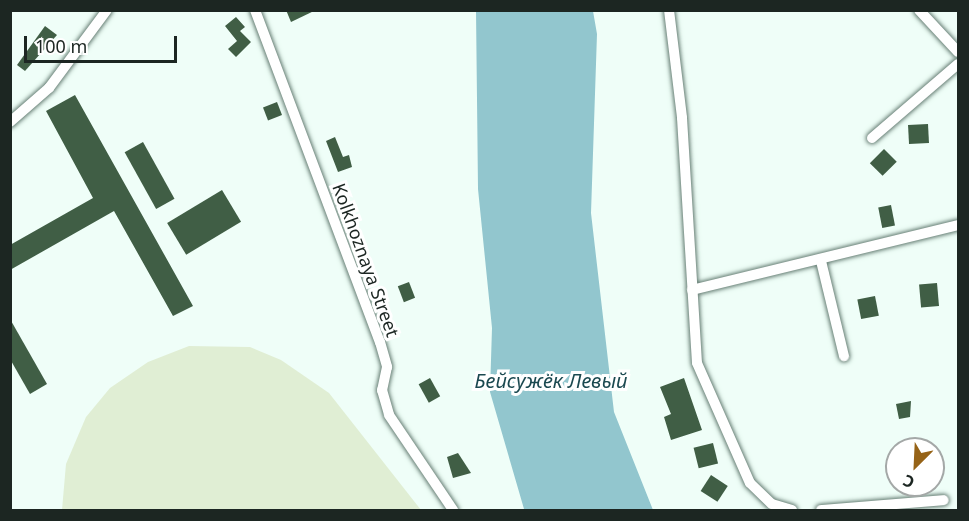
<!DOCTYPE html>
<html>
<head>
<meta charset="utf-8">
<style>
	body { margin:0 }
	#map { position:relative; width:969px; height:521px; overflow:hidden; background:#effef8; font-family:"Noto Sans",sans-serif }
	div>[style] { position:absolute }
	.green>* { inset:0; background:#e0eed4 }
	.water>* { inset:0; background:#92c6ce }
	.building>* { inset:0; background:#405e45; transform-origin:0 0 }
	.roads { filter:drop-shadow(0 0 2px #688076) drop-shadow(0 0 2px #688076) }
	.minor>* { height:10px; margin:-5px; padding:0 5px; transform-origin:5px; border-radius:5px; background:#fff }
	span { translate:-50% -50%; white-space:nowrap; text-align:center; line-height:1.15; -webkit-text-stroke:6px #fff; paint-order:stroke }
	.street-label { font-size:18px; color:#1c2622 }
	.water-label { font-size:20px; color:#1b4950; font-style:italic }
	.frame { position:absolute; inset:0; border:12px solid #1c2622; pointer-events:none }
	.north { position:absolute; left:885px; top:437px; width:60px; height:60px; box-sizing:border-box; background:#fff; border:2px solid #a4a8a7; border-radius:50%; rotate:204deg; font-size:16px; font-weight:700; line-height:24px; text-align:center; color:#1c2622 }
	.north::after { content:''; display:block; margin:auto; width:21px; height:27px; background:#966317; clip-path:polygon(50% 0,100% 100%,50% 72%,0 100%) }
	.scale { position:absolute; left:24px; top:36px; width:153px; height:27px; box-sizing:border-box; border:3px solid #1c2622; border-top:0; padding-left:8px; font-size:18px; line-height:21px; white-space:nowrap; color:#1c2622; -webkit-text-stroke:4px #fff; paint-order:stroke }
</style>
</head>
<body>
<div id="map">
	<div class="green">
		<i style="clip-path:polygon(189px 346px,250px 347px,281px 360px,329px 393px,421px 510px,62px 510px,66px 464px,86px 417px,110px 388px,148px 362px)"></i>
	</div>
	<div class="water">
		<i style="clip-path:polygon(476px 11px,593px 11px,597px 34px,591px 213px,614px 412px,653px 510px,524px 509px,490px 392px,492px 328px,478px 189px)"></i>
	</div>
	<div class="building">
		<i style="clip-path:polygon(286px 10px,316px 10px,291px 22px)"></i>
		<i style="clip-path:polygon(236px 17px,245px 27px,240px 31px,251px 42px,236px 57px,228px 49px,237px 41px,225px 26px)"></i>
		<i style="clip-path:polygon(45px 26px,57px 35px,25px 71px,17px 65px)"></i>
		<i style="clip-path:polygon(75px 95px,193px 306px,173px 316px,114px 211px,10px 270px,10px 245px,93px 198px,46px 111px)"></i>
		<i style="left:277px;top:102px;width:14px;height:15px;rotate:69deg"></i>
		<i style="left:928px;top:124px;width:19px;height:20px;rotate:87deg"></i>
		<i style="clip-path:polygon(335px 137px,343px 157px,349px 155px,352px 167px,338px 172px,326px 141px)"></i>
		<i style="left:143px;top:142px;width:65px;height:21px;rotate:61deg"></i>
		<i style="left:884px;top:149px;width:18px;height:20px;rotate:45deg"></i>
		<i style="left:222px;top:190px;width:37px;height:64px;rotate:59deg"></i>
		<i style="left:891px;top:205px;width:21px;height:13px;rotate:79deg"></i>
		<i style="left:409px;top:282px;width:17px;height:12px;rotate:69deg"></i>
		<i style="left:937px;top:283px;width:23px;height:18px;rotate:85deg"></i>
		<i style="left:875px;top:296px;width:20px;height:18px;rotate:79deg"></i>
		<i style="clip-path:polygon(10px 319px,47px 384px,30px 394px,10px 359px)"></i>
		<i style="left:430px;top:378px;width:21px;height:13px;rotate:61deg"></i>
		<i style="clip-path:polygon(684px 378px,702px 430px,671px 440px,664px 417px,671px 414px,660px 387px)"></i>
		<i style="clip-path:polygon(911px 401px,910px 417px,899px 419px,896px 404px)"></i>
		<i style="left:713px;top:443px;width:21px;height:20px;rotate:76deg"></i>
		<i style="clip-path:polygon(458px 453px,471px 473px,453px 478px,447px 457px)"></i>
		<i style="left:711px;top:475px;width:20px;height:19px;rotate:33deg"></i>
	</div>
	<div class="roads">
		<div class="minor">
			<i style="left:255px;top:10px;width:355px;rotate:69.4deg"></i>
			<i style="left:380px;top:342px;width:26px;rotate:74deg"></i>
			<i style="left:387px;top:367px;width:24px;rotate:102deg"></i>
			<i style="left:382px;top:390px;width:26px;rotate:74deg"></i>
			<i style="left:389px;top:415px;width:115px;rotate:56deg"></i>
			<i style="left:669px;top:10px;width:109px;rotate:83.1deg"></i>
			<i style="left:682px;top:118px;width:245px;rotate:86.5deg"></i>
			<i style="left:697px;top:363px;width:131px;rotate:66.2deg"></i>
			<i style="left:750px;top:483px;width:30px;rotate:44deg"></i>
			<i style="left:772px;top:504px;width:21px;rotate:17deg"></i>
			<i style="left:919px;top:10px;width:57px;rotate:47.1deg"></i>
			<i style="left:10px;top:122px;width:52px;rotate:-41.1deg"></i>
			<i style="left:49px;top:88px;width:97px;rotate:-53.4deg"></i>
			<i style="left:872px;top:138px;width:113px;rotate:-40.7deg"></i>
			<i style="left:821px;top:261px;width:98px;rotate:76.4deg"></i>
			<i style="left:692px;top:290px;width:274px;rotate:-13.7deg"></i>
			<i style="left:821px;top:510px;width:123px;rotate:-4.6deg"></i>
		</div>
	</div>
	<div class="street-label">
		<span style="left:366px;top:260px;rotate:70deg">Kolkhoznaya Street</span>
	</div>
	<div class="water-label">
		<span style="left:551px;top:380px">Бейсужёк Левый</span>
	</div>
	<div class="frame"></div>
	<div class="north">С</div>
	<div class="scale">100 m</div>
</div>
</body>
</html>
